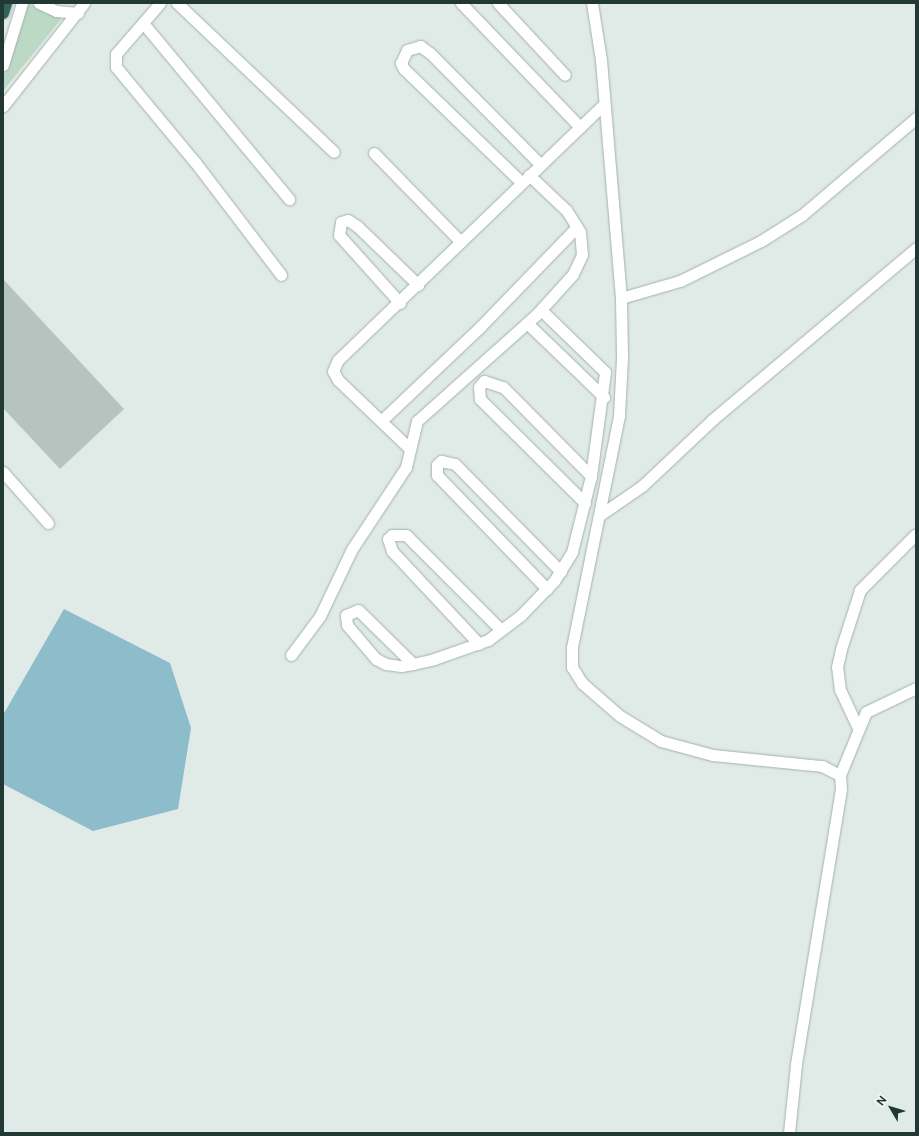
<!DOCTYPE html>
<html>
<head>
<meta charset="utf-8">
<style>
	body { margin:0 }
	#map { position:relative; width:919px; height:1136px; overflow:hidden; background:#e0eae6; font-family:"Public Sans",sans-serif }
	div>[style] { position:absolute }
	.green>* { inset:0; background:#bbd9c5 }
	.water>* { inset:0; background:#8dbcca }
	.building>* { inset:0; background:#b6c4bf }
	.roads { filter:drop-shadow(0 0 1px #a3b1ad) drop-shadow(0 0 1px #a3b1ad) }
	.minor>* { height:11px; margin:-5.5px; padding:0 5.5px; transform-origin:5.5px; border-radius:5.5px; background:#fff }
	.highway>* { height:12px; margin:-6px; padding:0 6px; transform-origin:6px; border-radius:6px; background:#31625c }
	span { translate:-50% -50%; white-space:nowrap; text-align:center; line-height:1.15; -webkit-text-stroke:3px #f0f7f4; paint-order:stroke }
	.frame { position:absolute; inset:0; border:4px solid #223834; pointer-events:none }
	.north { position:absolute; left:871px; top:1088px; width:40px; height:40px; -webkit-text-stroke:3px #f0f7f4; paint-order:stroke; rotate:308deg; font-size:11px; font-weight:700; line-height:16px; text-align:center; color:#223834 }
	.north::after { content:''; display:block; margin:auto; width:14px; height:18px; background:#223834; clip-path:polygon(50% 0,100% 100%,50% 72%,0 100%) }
</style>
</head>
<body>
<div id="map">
	<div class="green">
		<i style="clip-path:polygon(28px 3px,62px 18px,3px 91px,3px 76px)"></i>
	</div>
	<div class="water">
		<i style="clip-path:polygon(64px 609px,170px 663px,191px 728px,178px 809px,93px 831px,3px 784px,3px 715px)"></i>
	</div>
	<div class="building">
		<i style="clip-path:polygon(3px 279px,124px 409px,60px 469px,3px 408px)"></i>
	</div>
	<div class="roads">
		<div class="minor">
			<i style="left:39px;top:3px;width:19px;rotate:25deg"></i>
			<i style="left:56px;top:11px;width:22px;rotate:5deg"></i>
			<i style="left:160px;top:3px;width:67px;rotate:130.8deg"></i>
			<i style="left:116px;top:54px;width:13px;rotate:90deg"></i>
			<i style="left:116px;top:67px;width:124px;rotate:50.3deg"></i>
			<i style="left:195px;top:162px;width:142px;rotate:52.7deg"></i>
			<i style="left:177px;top:3px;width:216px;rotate:43.5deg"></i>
			<i style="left:461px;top:3px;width:172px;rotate:46.2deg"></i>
			<i style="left:498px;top:3px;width:98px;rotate:47.1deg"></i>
			<i style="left:592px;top:3px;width:58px;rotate:81deg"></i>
			<i style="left:601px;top:60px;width:239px;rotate:85.2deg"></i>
			<i style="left:621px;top:298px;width:60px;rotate:89deg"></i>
			<i style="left:622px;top:358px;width:58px;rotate:93deg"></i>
			<i style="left:619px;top:416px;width:237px;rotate:101.5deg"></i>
			<i style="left:572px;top:648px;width:19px;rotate:90deg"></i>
			<i style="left:572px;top:667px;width:19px;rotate:58deg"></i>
			<i style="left:582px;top:683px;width:50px;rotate:41deg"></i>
			<i style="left:620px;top:716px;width:48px;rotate:31.4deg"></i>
			<i style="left:661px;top:741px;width:54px;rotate:15.1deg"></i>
			<i style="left:713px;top:755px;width:110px;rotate:5.8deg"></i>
			<i style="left:822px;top:766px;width:20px;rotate:27deg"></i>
			<i style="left:840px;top:775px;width:14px;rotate:86deg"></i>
			<i style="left:841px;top:789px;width:280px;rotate:99.3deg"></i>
			<i style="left:796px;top:1065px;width:68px;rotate:95.9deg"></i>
			<i style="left:143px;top:23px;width:229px;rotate:50.3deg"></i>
			<i style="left:3px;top:65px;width:65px;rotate:-73deg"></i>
			<i style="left:3px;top:106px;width:131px;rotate:-51.8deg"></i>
			<i style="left:374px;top:153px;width:124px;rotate:45.7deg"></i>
			<i style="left:521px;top:182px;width:163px;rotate:-136deg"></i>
			<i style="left:404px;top:69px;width:7px;rotate:-117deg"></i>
			<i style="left:401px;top:63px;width:14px;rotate:-65deg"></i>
			<i style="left:407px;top:50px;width:14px;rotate:-17deg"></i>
			<i style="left:420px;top:46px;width:12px;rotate:35deg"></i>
			<i style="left:430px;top:53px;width:156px;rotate:45.3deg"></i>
			<i style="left:621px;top:298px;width:61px;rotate:-16.1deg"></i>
			<i style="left:680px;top:281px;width:90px;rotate:-26.3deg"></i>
			<i style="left:761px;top:241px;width:49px;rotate:-32.4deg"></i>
			<i style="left:802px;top:215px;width:150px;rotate:-40.4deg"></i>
			<i style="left:400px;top:303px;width:91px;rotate:-131.9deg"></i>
			<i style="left:339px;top:235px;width:13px;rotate:-81deg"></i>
			<i style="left:341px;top:222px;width:7px;rotate:-16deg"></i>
			<i style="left:348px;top:220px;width:11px;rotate:34deg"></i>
			<i style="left:357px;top:226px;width:85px;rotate:44deg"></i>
			<i style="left:527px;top:323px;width:107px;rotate:43.9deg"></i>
			<i style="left:381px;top:421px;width:137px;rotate:-43.5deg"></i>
			<i style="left:480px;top:327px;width:139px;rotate:-45.9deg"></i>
			<i style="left:409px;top:448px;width:98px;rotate:-136.2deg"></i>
			<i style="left:338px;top:380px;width:10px;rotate:-119deg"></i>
			<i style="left:333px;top:371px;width:12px;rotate:-66deg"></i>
			<i style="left:338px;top:360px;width:369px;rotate:-43.9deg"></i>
			<i style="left:3px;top:472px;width:68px;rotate:48.6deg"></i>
			<i style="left:585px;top:503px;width:148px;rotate:-135.3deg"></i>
			<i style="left:480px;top:399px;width:12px;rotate:-95deg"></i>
			<i style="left:479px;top:387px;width:8px;rotate:-50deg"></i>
			<i style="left:484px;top:381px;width:20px;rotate:18deg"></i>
			<i style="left:503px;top:387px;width:125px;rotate:45.3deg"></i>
			<i style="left:600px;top:515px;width:51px;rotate:-34.6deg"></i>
			<i style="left:642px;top:486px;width:96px;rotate:-43.3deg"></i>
			<i style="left:712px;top:420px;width:267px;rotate:-40.1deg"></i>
			<i style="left:547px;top:589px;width:158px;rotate:-134deg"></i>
			<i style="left:437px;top:475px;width:10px;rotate:-90deg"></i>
			<i style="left:437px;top:465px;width:6px;rotate:-45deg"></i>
			<i style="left:441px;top:461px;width:14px;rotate:12deg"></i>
			<i style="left:455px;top:464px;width:151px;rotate:45.5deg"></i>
			<i style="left:479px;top:644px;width:127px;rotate:-133.1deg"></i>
			<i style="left:392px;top:551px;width:13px;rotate:-108deg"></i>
			<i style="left:388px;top:539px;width:6px;rotate:-45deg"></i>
			<i style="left:392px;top:535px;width:14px"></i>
			<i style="left:406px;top:535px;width:134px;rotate:45deg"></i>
			<i style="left:291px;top:655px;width:49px;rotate:-53.4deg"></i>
			<i style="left:320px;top:616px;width:74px;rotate:-64.5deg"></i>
			<i style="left:352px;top:549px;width:98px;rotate:-56.6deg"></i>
			<i style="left:406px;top:467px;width:47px;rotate:-76.6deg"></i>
			<i style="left:417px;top:421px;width:159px;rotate:-41.7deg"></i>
			<i style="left:536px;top:315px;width:55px;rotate:-47.9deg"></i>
			<i style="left:573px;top:274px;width:21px;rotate:-65deg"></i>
			<i style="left:582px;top:255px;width:23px;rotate:-95deg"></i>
			<i style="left:580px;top:232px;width:26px;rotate:-122deg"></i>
			<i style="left:566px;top:210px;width:51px;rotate:-136.6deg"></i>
			<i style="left:413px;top:664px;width:77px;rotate:-135.5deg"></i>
			<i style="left:358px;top:610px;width:13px;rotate:157deg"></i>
			<i style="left:346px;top:615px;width:10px;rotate:84deg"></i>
			<i style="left:347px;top:625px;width:45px;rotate:49.5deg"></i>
			<i style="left:376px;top:659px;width:11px;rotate:27deg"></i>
			<i style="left:386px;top:664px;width:15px;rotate:8deg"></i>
			<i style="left:401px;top:666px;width:12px;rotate:-9deg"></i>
			<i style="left:413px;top:664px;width:22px;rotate:-13deg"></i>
			<i style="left:434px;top:659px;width:57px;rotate:-19.4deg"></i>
			<i style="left:488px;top:640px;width:41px;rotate:-37.1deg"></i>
			<i style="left:521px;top:615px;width:47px;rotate:-45.9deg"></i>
			<i style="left:554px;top:581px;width:34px;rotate:-58deg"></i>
			<i style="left:572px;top:552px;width:78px;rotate:-76deg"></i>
			<i style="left:591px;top:476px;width:105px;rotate:-82.3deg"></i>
			<i style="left:605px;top:372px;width:89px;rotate:-135.9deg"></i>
			<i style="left:857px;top:726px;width:40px;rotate:-115deg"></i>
			<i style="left:840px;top:690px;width:23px;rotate:-97deg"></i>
			<i style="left:837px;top:667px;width:18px;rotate:-77deg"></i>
			<i style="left:841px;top:649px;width:62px;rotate:-72.1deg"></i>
			<i style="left:860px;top:590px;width:79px;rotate:-45deg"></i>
			<i style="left:840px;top:775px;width:68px;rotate:-67.6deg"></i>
			<i style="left:866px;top:712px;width:55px;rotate:-25.6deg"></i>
		</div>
		<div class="highway">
			<i style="left:3px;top:13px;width:10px;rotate:-73deg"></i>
		</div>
	</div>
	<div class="frame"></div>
	<div class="north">N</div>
</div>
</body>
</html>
